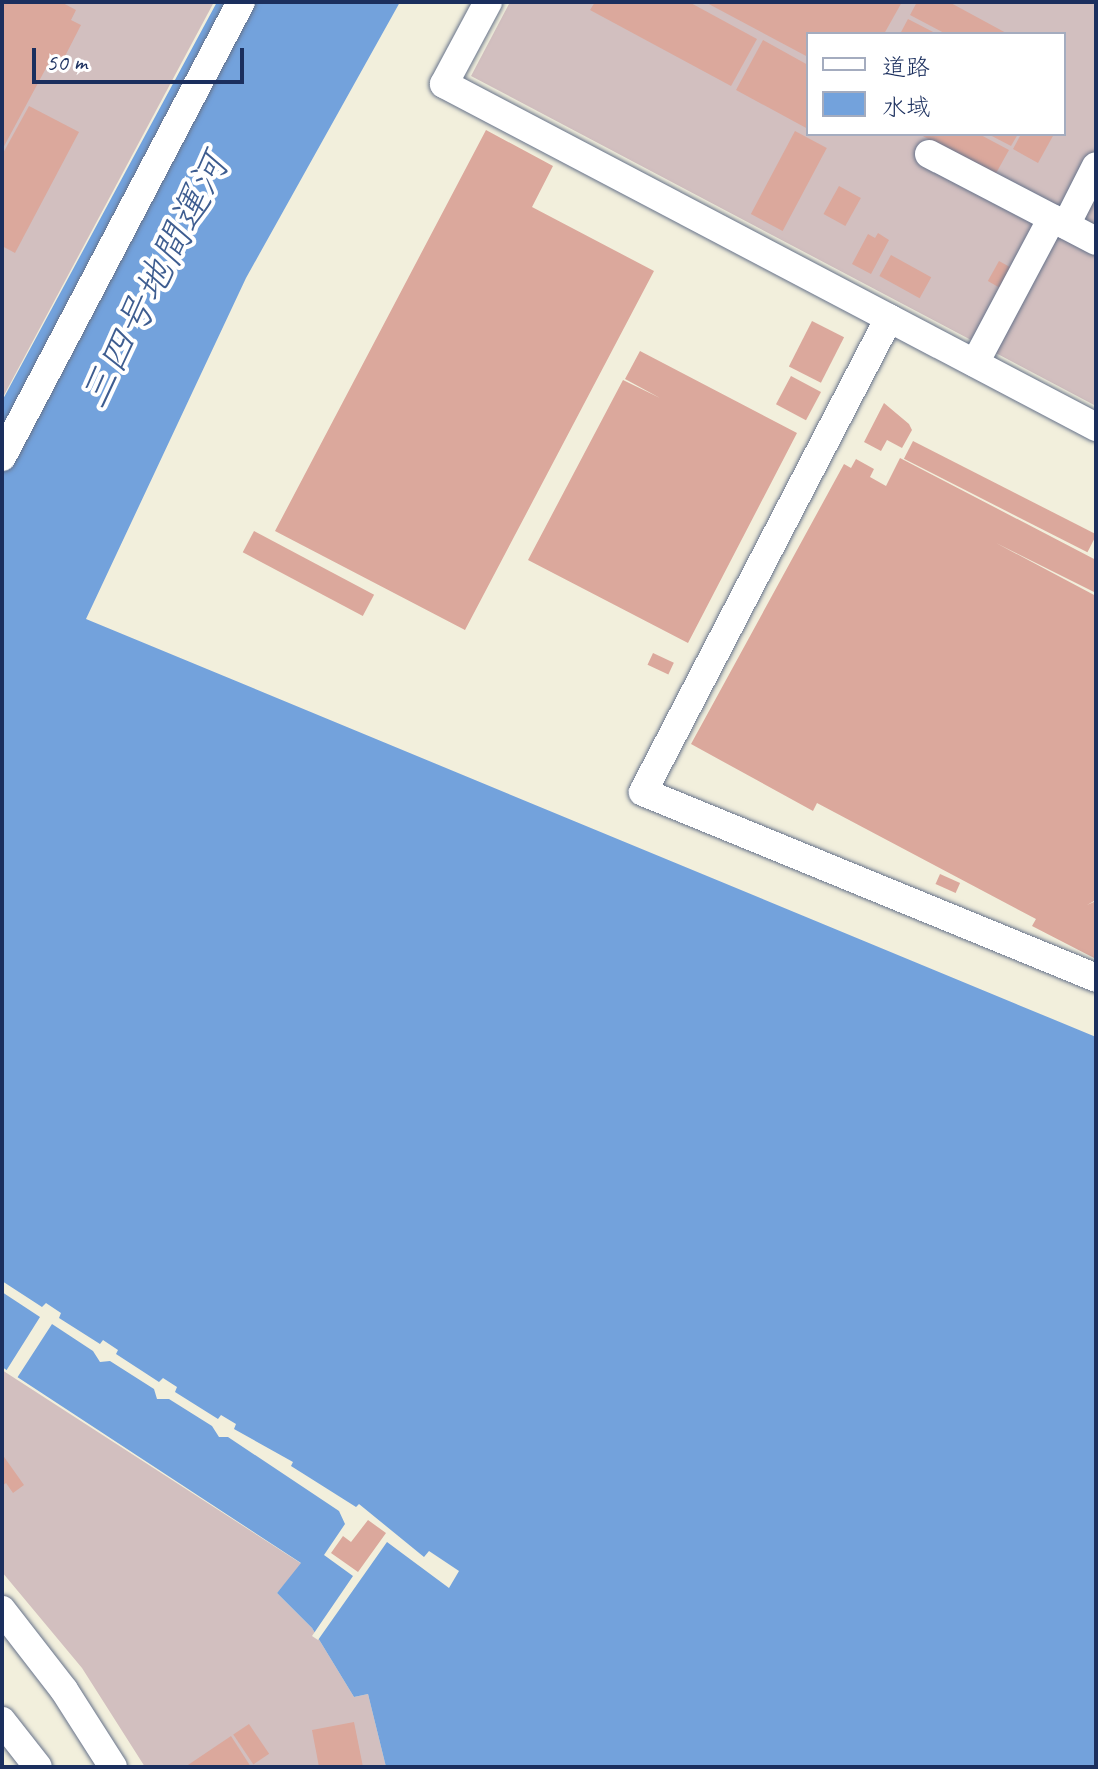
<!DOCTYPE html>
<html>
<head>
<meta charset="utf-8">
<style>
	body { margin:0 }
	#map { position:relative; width:1098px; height:1769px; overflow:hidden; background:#f2efdc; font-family:Caveat,"Klee One",sans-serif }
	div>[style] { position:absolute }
	.industrial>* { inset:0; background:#d2bfbf }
	.water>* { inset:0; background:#73a2dc }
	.pier>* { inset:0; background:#f2efdc }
	.building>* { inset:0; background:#dba89c; transform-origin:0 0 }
	.roads { filter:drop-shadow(0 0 2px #66728a) drop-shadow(0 0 2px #66728a) }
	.minor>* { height:28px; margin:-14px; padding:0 14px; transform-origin:14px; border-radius:14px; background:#fff }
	span { translate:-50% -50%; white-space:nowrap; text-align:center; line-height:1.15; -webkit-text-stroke:8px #fff; paint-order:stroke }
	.water-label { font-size:40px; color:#3e5d90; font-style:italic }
	.frame { position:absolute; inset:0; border:4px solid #1b2f5e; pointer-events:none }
	.legend { position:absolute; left:806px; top:32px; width:260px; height:104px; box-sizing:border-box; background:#fff; border:2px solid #a4acbf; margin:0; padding:10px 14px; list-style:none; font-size:24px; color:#1b2f5e }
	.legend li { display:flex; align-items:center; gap:16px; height:40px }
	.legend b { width:40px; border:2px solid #a4acbf }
	.scale { position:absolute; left:32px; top:48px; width:212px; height:36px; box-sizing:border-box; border:4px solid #1b2f5e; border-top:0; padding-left:10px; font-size:24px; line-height:28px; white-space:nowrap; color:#1b2f5e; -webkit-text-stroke:6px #fff; paint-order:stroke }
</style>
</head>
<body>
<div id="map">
	<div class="industrial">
		<i style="clip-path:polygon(2px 2px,214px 2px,2px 399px)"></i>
		<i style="clip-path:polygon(evenodd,510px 2px,1096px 2px,1096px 406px,471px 76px,510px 2px,808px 34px,1064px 34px,1064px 134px,808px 134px,808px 34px)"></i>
		<i style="clip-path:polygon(2px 1370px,302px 1564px,277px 1593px,312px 1628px,354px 1697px,368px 1694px,386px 1767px,145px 1767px,82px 1668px,2px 1572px)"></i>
	</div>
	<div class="water">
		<i style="clip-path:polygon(217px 2px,400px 2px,246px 278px,86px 619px,1096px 1037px,1096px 1767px,386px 1767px,368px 1694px,354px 1697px,312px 1628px,277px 1593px,301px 1563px,2px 1367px,2px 401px)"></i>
	</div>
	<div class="pier">
		<i style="clip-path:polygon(2px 1281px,42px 1307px,46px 1303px,61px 1313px,59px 1318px,100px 1344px,103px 1340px,118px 1350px,116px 1354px,159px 1382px,163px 1378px,177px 1387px,175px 1392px,218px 1419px,221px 1415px,236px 1424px,234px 1429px,293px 1462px,291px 1466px,356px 1507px,359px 1504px,424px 1557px,429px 1551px,459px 1571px,449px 1588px,387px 1542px,318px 1640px,312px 1636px,353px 1576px,324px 1555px,345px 1524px,339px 1511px,228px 1437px,219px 1437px,212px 1426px,169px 1399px,157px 1399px,154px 1389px,110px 1361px,100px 1362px,93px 1351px,52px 1324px,17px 1378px,6px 1371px,40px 1317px,2px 1292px)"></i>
	</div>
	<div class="building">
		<i style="clip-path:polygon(2px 2px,61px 2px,76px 10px,71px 20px,81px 25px,62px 62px,52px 57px,2px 150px)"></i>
		<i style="clip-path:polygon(595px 2px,689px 2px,757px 39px,731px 86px,590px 10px)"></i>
		<i style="clip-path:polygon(705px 2px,902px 2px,884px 34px,808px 34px,808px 57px)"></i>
		<i style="clip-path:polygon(917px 2px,949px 2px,1008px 34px,946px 34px,910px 15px)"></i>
		<i style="clip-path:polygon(908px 19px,937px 34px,900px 34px)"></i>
		<i style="clip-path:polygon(763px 40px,808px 65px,808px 129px,736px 90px)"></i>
		<i style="clip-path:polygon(29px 106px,79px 132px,15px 253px,2px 246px,2px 155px)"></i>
		<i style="clip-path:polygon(486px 130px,553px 166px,532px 207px,654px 271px,465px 630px,275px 531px)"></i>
		<i style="left:795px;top:131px;width:36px;height:94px;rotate:28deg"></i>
		<i style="clip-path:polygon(919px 134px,979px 134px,1009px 150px,995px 175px)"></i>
		<i style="clip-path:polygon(988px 134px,1018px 134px,1011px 146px)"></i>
		<i style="clip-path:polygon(1021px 134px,1054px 134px,1038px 163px,1013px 149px)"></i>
		<i style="left:839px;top:186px;width:25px;height:32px;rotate:29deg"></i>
		<i style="clip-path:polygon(878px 233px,889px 240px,871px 274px,852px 264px,868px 234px,875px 238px)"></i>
		<i style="left:891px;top:255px;width:46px;height:24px;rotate:29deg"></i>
		<i style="left:999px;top:261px;width:13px;height:23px;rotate:29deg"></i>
		<i style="left:812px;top:321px;width:36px;height:51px;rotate:27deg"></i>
		<i style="clip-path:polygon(640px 351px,797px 433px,688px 643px,528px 560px,623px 380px,660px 398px,625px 379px)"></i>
		<i style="left:791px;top:376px;width:34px;height:32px;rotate:28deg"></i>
		<i style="clip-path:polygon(884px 403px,909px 424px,912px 430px,902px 448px,887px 440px,881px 451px,864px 442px)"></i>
		<i style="left:913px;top:441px;width:206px;height:20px;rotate:27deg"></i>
		<i style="clip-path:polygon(900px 458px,1096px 560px,1096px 593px,996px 543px,1096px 596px,1096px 900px,1087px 905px,1096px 901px,1096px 959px,1032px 926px,1036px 919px,817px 803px,813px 811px,691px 744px,844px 464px,851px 468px,856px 459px,874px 469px,870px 477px,886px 486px)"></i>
		<i style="left:254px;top:531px;width:136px;height:24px;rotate:28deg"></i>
		<i style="left:653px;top:653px;width:23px;height:13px;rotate:25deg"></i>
		<i style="left:940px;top:874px;width:22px;height:11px;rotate:24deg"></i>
		<i style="clip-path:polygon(2px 1454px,24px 1485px,13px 1493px,6px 1483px,2px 1486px)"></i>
		<i style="clip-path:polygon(368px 1520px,386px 1533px,358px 1572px,331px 1553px,343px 1536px,351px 1542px)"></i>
		<i style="clip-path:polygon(354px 1722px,363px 1767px,319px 1767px,312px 1730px)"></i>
		<i style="left:249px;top:1724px;width:36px;height:19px;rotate:56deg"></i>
		<i style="clip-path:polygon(231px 1736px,251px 1767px,185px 1767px)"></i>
	</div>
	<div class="roads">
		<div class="minor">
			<i style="left:488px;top:2px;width:93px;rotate:118.2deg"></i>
			<i style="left:444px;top:84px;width:737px;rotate:27.75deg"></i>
			<i style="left:929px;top:154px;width:188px;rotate:27.5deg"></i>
			<i style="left:1066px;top:225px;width:66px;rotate:-63deg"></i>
			<i style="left:889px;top:318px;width:534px;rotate:117.43deg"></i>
			<i style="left:643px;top:792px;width:490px;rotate:22.3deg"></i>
			<i style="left:975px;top:363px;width:164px;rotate:-62deg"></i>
			<i style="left:2px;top:457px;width:514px;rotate:-62.29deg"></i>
			<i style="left:2px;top:1610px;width:101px;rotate:52.2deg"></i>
			<i style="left:64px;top:1690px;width:91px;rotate:57.5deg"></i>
			<i style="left:2px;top:1721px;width:58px;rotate:52deg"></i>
		</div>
	</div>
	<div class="water-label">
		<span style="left:154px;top:281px;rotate:-63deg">三四号地間運河</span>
	</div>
	<div class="frame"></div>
	<ul class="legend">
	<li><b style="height:10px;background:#fff"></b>道路</li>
	<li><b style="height:22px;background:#73a2dc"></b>水域</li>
	</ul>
	<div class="scale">50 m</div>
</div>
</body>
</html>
